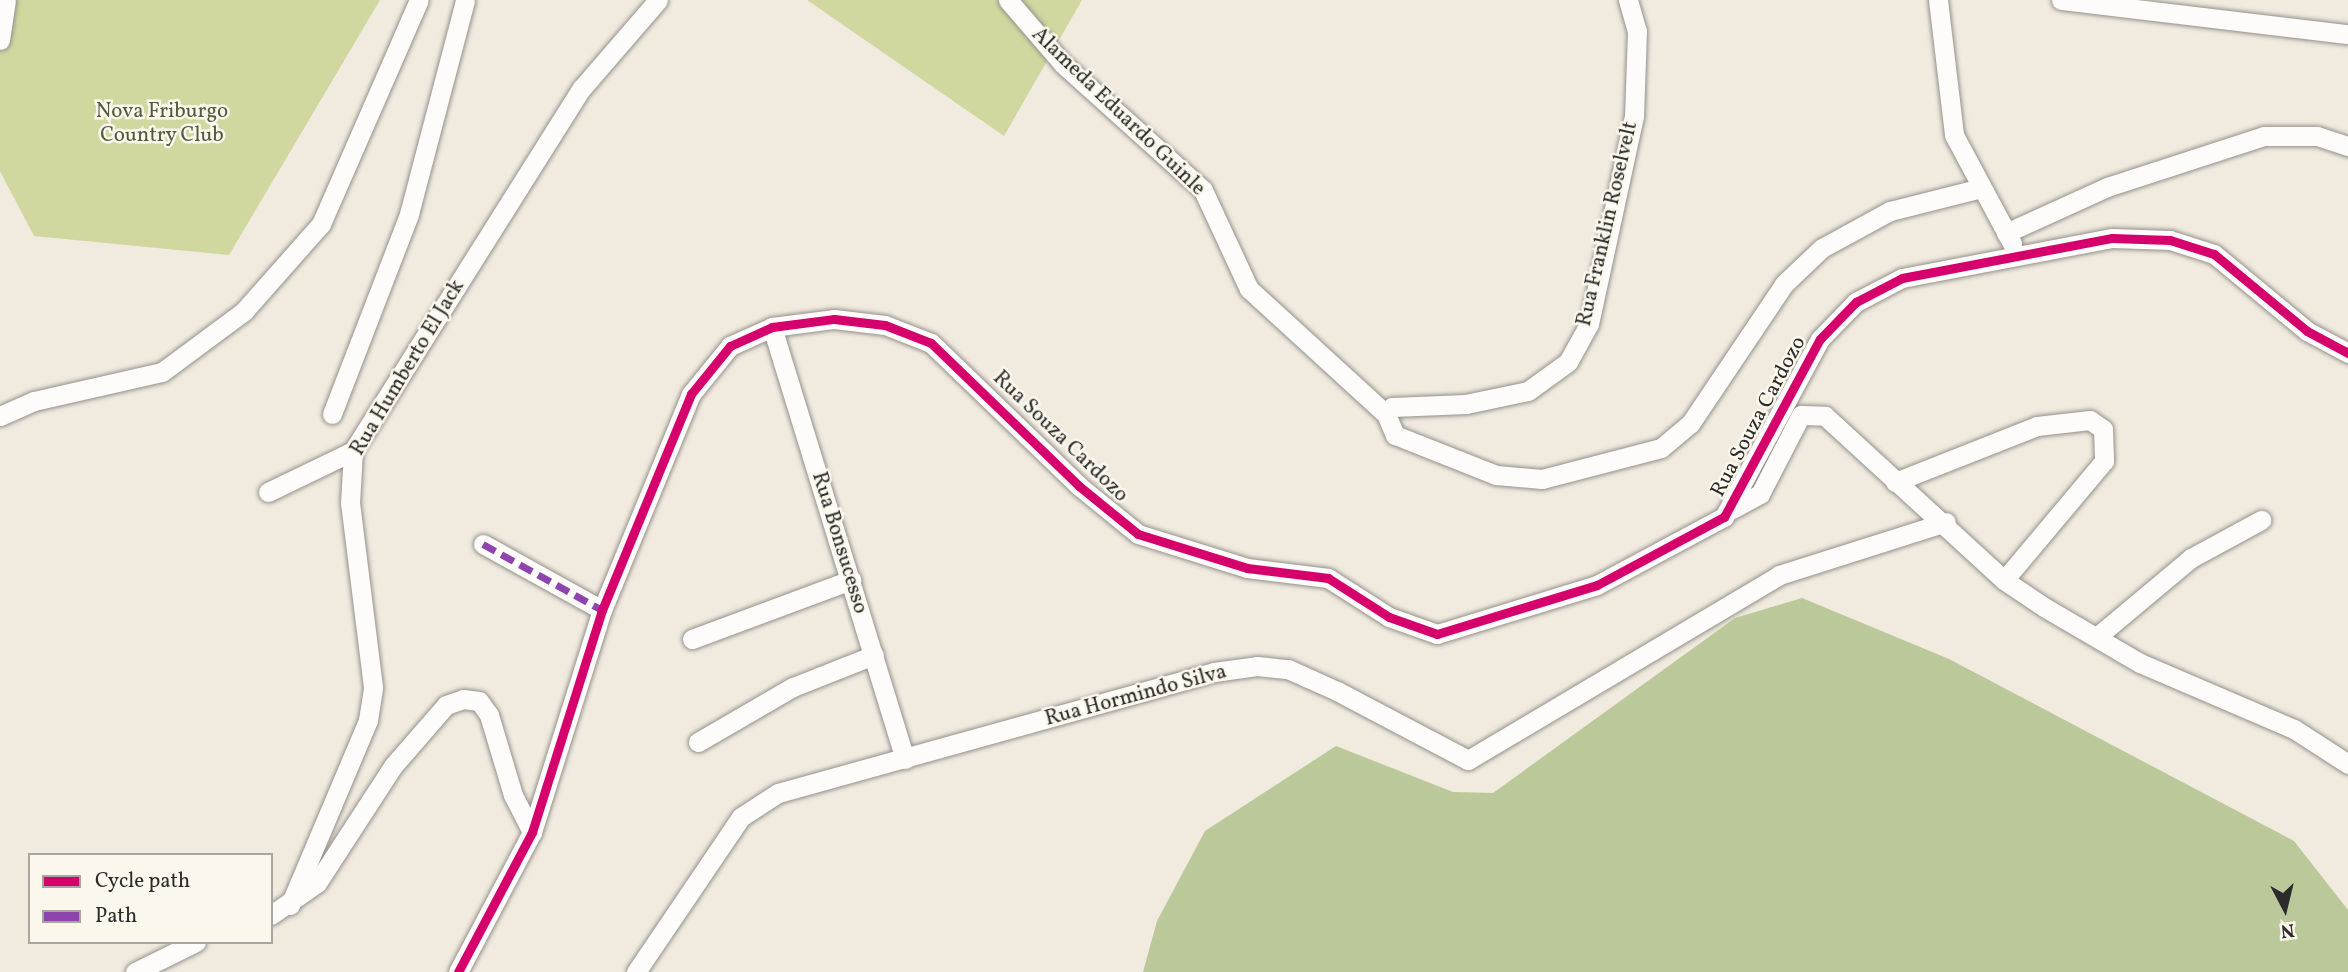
<!DOCTYPE html>
<html>
<head>
<meta charset="utf-8">
<style>
	body { margin:0 }
	#map { position:relative; width:2348px; height:972px; overflow:hidden; background:#f0eadf; font-family:Vollkorn,serif }
	div>[style] { position:absolute }
	.green>* { inset:0; background:#d0d79f }
	.forest>* { inset:0; background:#bbc899 }
	.roads { filter:drop-shadow(0 0 2px #94918b) drop-shadow(0 0 2px #94918b) }
	.minor>* { height:19px; margin:-9.5px; padding:0 9.5px; transform-origin:9.5px; border-radius:9.5px; background:#fdfcfa }
	.quiet>* { height:7px; margin-top:-3.5px; transform-origin:0; background:repeating-linear-gradient(90deg,#8e44ad 0 14px,transparent 0 21px) }
	.cycleway>* { height:9px; margin:-4.5px; padding:0 4.5px; transform-origin:4.5px; border-radius:4.5px; background:#d6006c }
	span { translate:-50% -50%; white-space:nowrap; text-align:center; line-height:1.15; -webkit-text-stroke:5px #fbf7ec; paint-order:stroke }
	.park-label { font-size:21px; color:#545a3e }
	.street-label { font-size:21px; color:#2b2b2b }
	.legend { position:absolute; left:28px; top:853px; width:245px; height:91px; box-sizing:border-box; background:#fbf7ec; border:2px solid #a8a59f; margin:0; padding:9px 12px; list-style:none; font-size:21px; color:#2b2b2b }
	.legend li { display:flex; align-items:center; gap:14px; height:35px }
	.legend b { width:35px; border:2px solid #a8a59f }
	.north { position:absolute; left:2250px; top:874px; width:70px; height:70px; -webkit-text-stroke:5px #fbf7ec; paint-order:stroke; rotate:173deg; font-size:19px; font-weight:700; line-height:28px; text-align:center; color:#2b2b2b }
	.north::after { content:''; display:block; margin:auto; width:24px; height:32px; background:#2b2b2b; clip-path:polygon(50% 0,100% 100%,50% 72%,0 100%) }
</style>
</head>
<body>
<div id="map">
	<div class="green">
		<i style="clip-path:polygon(0 0,380px 0,229px 255px,34px 236px,0 171px)"></i>
		<i style="clip-path:polygon(807px 0,1082px 0,1004px 136px)"></i>
	</div>
	<div class="forest">
		<i style="clip-path:polygon(1802px 598px,1949px 659px,2294px 841px,2348px 910px,2348px 972px,1143px 972px,1157px 921px,1205px 831px,1336px 746px,1453px 792px,1493px 793px,1735px 618px)"></i>
	</div>
	<div class="roads">
		<div class="minor">
			<i style="left:1008px;top:0;width:84px;rotate:49.3deg"></i>
			<i style="left:1063px;top:64px;width:188px;rotate:42deg"></i>
			<i style="left:1203px;top:190px;width:109px;rotate:65.1deg"></i>
			<i style="left:1249px;top:289px;width:185px;rotate:42.4deg"></i>
			<i style="left:1628px;top:0;width:32px;rotate:74deg"></i>
			<i style="left:1637px;top:31px;width:85px;rotate:92deg"></i>
			<i style="left:1634px;top:116px;width:213px;rotate:102.2deg"></i>
			<i style="left:1589px;top:324px;width:43px;rotate:118.9deg"></i>
			<i style="left:1568px;top:362px;width:49px;rotate:144.1deg"></i>
			<i style="left:1528px;top:391px;width:63px;rotate:168.2deg"></i>
			<i style="left:1466px;top:404px;width:74px;rotate:177.7deg"></i>
			<i style="left:1392px;top:407px;width:9px;rotate:131deg"></i>
			<i style="left:1386px;top:414px;width:23px;rotate:67deg"></i>
			<i style="left:1395px;top:435px;width:109px;rotate:21.6deg"></i>
			<i style="left:1496px;top:475px;width:46px;rotate:5deg"></i>
			<i style="left:1542px;top:479px;width:123px;rotate:-14.6deg"></i>
			<i style="left:1661px;top:448px;width:38px;rotate:-40deg"></i>
			<i style="left:1690px;top:424px;width:169px;rotate:-56.1deg"></i>
			<i style="left:1784px;top:284px;width:52px;rotate:-43.5deg"></i>
			<i style="left:1822px;top:248px;width:77px;rotate:-28.6deg"></i>
			<i style="left:1890px;top:211px;width:90px;rotate:-14.2deg"></i>
			<i style="left:1938px;top:0;width:136px;rotate:83.2deg"></i>
			<i style="left:1954px;top:135px;width:123px;rotate:61.8deg"></i>
			<i style="left:2061px;top:0;width:289px;rotate:6.8deg"></i>
			<i style="left:0;top:40px;width:40px;rotate:-81.5deg"></i>
			<i style="left:2006px;top:233px;width:111px;rotate:-24.5deg"></i>
			<i style="left:2107px;top:187px;width:165px;rotate:-18deg"></i>
			<i style="left:2264px;top:136px;width:53px"></i>
			<i style="left:2317px;top:136px;width:33px;rotate:18deg"></i>
			<i style="left:772px;top:327px;width:452px;rotate:72.9deg"></i>
			<i style="left:332px;top:414px;width:214px;rotate:-68.9deg"></i>
			<i style="left:409px;top:214px;width:221px;rotate:-75.3deg"></i>
			<i style="left:0;top:416px;width:37px;rotate:-24deg"></i>
			<i style="left:34px;top:401px;width:131px;rotate:-12.8deg"></i>
			<i style="left:162px;top:372px;width:102px;rotate:-36.6deg"></i>
			<i style="left:244px;top:311px;width:116px;rotate:-48.5deg"></i>
			<i style="left:321px;top:224px;width:244px;rotate:-66.4deg"></i>
			<i style="left:1895px;top:482px;width:153px;rotate:-21.5deg"></i>
			<i style="left:2037px;top:426px;width:53px;rotate:-6.5deg"></i>
			<i style="left:2090px;top:420px;width:16px;rotate:35deg"></i>
			<i style="left:2103px;top:429px;width:32px;rotate:88deg"></i>
			<i style="left:2104px;top:461px;width:155px;rotate:130deg"></i>
			<i style="left:268px;top:492px;width:94px;rotate:-25.8deg"></i>
			<i style="left:1732px;top:509px;width:32px;rotate:-28deg"></i>
			<i style="left:1760px;top:494px;width:89px;rotate:-62.6deg"></i>
			<i style="left:1801px;top:415px;width:24px;rotate:2deg"></i>
			<i style="left:1825px;top:416px;width:243px;rotate:42.5deg"></i>
			<i style="left:2004px;top:580px;width:48px;rotate:34deg"></i>
			<i style="left:2044px;top:607px;width:111px;rotate:30.3deg"></i>
			<i style="left:2140px;top:663px;width:168px;rotate:23.2deg"></i>
			<i style="left:2294px;top:729px;width:64px;rotate:32.9deg"></i>
			<i style="left:483px;top:544px;width:136px;rotate:29deg"></i>
			<i style="left:2099px;top:635px;width:120px;rotate:-39.9deg"></i>
			<i style="left:2191px;top:558px;width:80px;rotate:-28.5deg"></i>
			<i style="left:692px;top:639px;width:170px;rotate:-20.4deg"></i>
			<i style="left:698px;top:742px;width:110px;rotate:-30.1deg"></i>
			<i style="left:793px;top:687px;width:87px;rotate:-21.6deg"></i>
			<i style="left:290px;top:905px;width:201px;rotate:-67.1deg"></i>
			<i style="left:368px;top:720px;width:33px;rotate:-81deg"></i>
			<i style="left:373px;top:687px;width:185px;rotate:-97.1deg"></i>
			<i style="left:350px;top:503px;width:52px;rotate:-86.7deg"></i>
			<i style="left:353px;top:451px;width:429px;rotate:-57.8deg"></i>
			<i style="left:582px;top:88px;width:116px;rotate:-49.2deg"></i>
			<i style="left:271px;top:915px;width:56px;rotate:-34.8deg"></i>
			<i style="left:317px;top:883px;width:140px;rotate:-57deg"></i>
			<i style="left:393px;top:766px;width:81px;rotate:-49deg"></i>
			<i style="left:446px;top:705px;width:18px;rotate:-19deg"></i>
			<i style="left:463px;top:699px;width:16px;rotate:7deg"></i>
			<i style="left:479px;top:701px;width:17px;rotate:54deg"></i>
			<i style="left:489px;top:715px;width:84px;rotate:73.3deg"></i>
			<i style="left:513px;top:795px;width:42px;rotate:62.8deg"></i>
			<i style="left:135px;top:972px;width:68px;rotate:-26.2deg"></i>
			<i style="left:458px;top:972px;width:158px;rotate:-62.1deg"></i>
			<i style="left:532px;top:832px;width:233px;rotate:-72.5deg"></i>
			<i style="left:602px;top:610px;width:234px;rotate:-67.6deg"></i>
			<i style="left:691px;top:394px;width:62px;rotate:-50.9deg"></i>
			<i style="left:730px;top:346px;width:46px;rotate:-24.3deg"></i>
			<i style="left:772px;top:327px;width:63px;rotate:-7.4deg"></i>
			<i style="left:834px;top:319px;width:51px;rotate:6.7deg"></i>
			<i style="left:885px;top:325px;width:49px;rotate:21.4deg"></i>
			<i style="left:931px;top:343px;width:206px;rotate:44deg"></i>
			<i style="left:1079px;top:486px;width:76px;rotate:39.1deg"></i>
			<i style="left:1138px;top:534px;width:114px;rotate:17.3deg"></i>
			<i style="left:1247px;top:568px;width:82px;rotate:7deg"></i>
			<i style="left:1328px;top:578px;width:72px;rotate:32.6deg"></i>
			<i style="left:1389px;top:617px;width:51px;rotate:19.5deg"></i>
			<i style="left:1437px;top:634px;width:167px;rotate:-17deg"></i>
			<i style="left:1597px;top:585px;width:144px;rotate:-28.2deg"></i>
			<i style="left:1724px;top:517px;width:202px;rotate:-61.7deg"></i>
			<i style="left:1820px;top:339px;width:52px;rotate:-45.8deg"></i>
			<i style="left:1856px;top:302px;width:52px;rotate:-27.6deg"></i>
			<i style="left:1902px;top:278px;width:214px;rotate:-10.8deg"></i>
			<i style="left:2112px;top:238px;width:58px;rotate:2deg"></i>
			<i style="left:2170px;top:240px;width:46px;rotate:17.7deg"></i>
			<i style="left:2214px;top:254px;width:121px;rotate:39.6deg"></i>
			<i style="left:2307px;top:331px;width:47px;rotate:28.2deg"></i>
			<i style="left:636px;top:972px;width:187px;rotate:-55.9deg"></i>
			<i style="left:741px;top:817px;width:44px;rotate:-33deg"></i>
			<i style="left:778px;top:793px;width:452px;rotate:-15.5deg"></i>
			<i style="left:1214px;top:672px;width:43px;rotate:-7.9deg"></i>
			<i style="left:1257px;top:666px;width:31px;rotate:6deg"></i>
			<i style="left:1288px;top:669px;width:54px;rotate:24.2deg"></i>
			<i style="left:1337px;top:691px;width:148px;rotate:27.8deg"></i>
			<i style="left:1468px;top:760px;width:362px;rotate:-30.7deg"></i>
			<i style="left:1779px;top:575px;width:175px;rotate:-17.6deg"></i>
		</div>
	</div>
	<div class="quiet">
		<i style="left:483px;top:544px;width:136px;rotate:29deg"></i>
	</div>
	<div class="cycleway">
		<i style="left:458px;top:972px;width:158px;rotate:-62.1deg"></i>
		<i style="left:532px;top:832px;width:233px;rotate:-72.5deg"></i>
		<i style="left:602px;top:610px;width:234px;rotate:-67.6deg"></i>
		<i style="left:691px;top:394px;width:62px;rotate:-50.9deg"></i>
		<i style="left:730px;top:346px;width:46px;rotate:-24.3deg"></i>
		<i style="left:772px;top:327px;width:63px;rotate:-7.4deg"></i>
		<i style="left:834px;top:319px;width:51px;rotate:6.7deg"></i>
		<i style="left:885px;top:325px;width:49px;rotate:21.4deg"></i>
		<i style="left:931px;top:343px;width:206px;rotate:44deg"></i>
		<i style="left:1079px;top:486px;width:76px;rotate:39.1deg"></i>
		<i style="left:1138px;top:534px;width:114px;rotate:17.3deg"></i>
		<i style="left:1247px;top:568px;width:82px;rotate:7deg"></i>
		<i style="left:1328px;top:578px;width:72px;rotate:32.6deg"></i>
		<i style="left:1389px;top:617px;width:51px;rotate:19.5deg"></i>
		<i style="left:1437px;top:634px;width:167px;rotate:-17deg"></i>
		<i style="left:1597px;top:585px;width:144px;rotate:-28.2deg"></i>
		<i style="left:1724px;top:517px;width:202px;rotate:-61.7deg"></i>
		<i style="left:1820px;top:339px;width:52px;rotate:-45.8deg"></i>
		<i style="left:1856px;top:302px;width:52px;rotate:-27.6deg"></i>
		<i style="left:1902px;top:278px;width:214px;rotate:-10.8deg"></i>
		<i style="left:2112px;top:238px;width:58px;rotate:2deg"></i>
		<i style="left:2170px;top:240px;width:46px;rotate:17.7deg"></i>
		<i style="left:2214px;top:254px;width:121px;rotate:39.6deg"></i>
		<i style="left:2307px;top:331px;width:47px;rotate:28.2deg"></i>
	</div>
	<div class="park-label">
		<span style="left:162px;top:124px">Nova Friburgo<br>Country Club</span>
	</div>
	<div class="street-label">
		<span style="left:1118px;top:112px;rotate:44deg">Alameda Eduardo Guinle</span>
		<span style="left:1608px;top:224px;rotate:-77deg">Rua Franklin Roselvelt</span>
		<span style="left:408px;top:368px;rotate:-59deg">Rua Humberto El Jack</span>
		<span style="left:1759px;top:417px;rotate:-62deg">Rua Souza Cardozo</span>
		<span style="left:1060px;top:437px;rotate:44deg">Rua Souza Cardozo</span>
		<span style="left:839px;top:543px;rotate:73deg">Rua Bonsucesso</span>
		<span style="left:1136px;top:696px;rotate:-15deg">Rua Hormindo Silva</span>
	</div>
	<ul class="legend">
	<li><b style="height:9px;background:#d6006c"></b>Cycle path</li>
	<li><b style="height:9px;background:#8e44ad"></b>Path</li>
	</ul>
	<div class="north">N</div>
</div>
</body>
</html>
